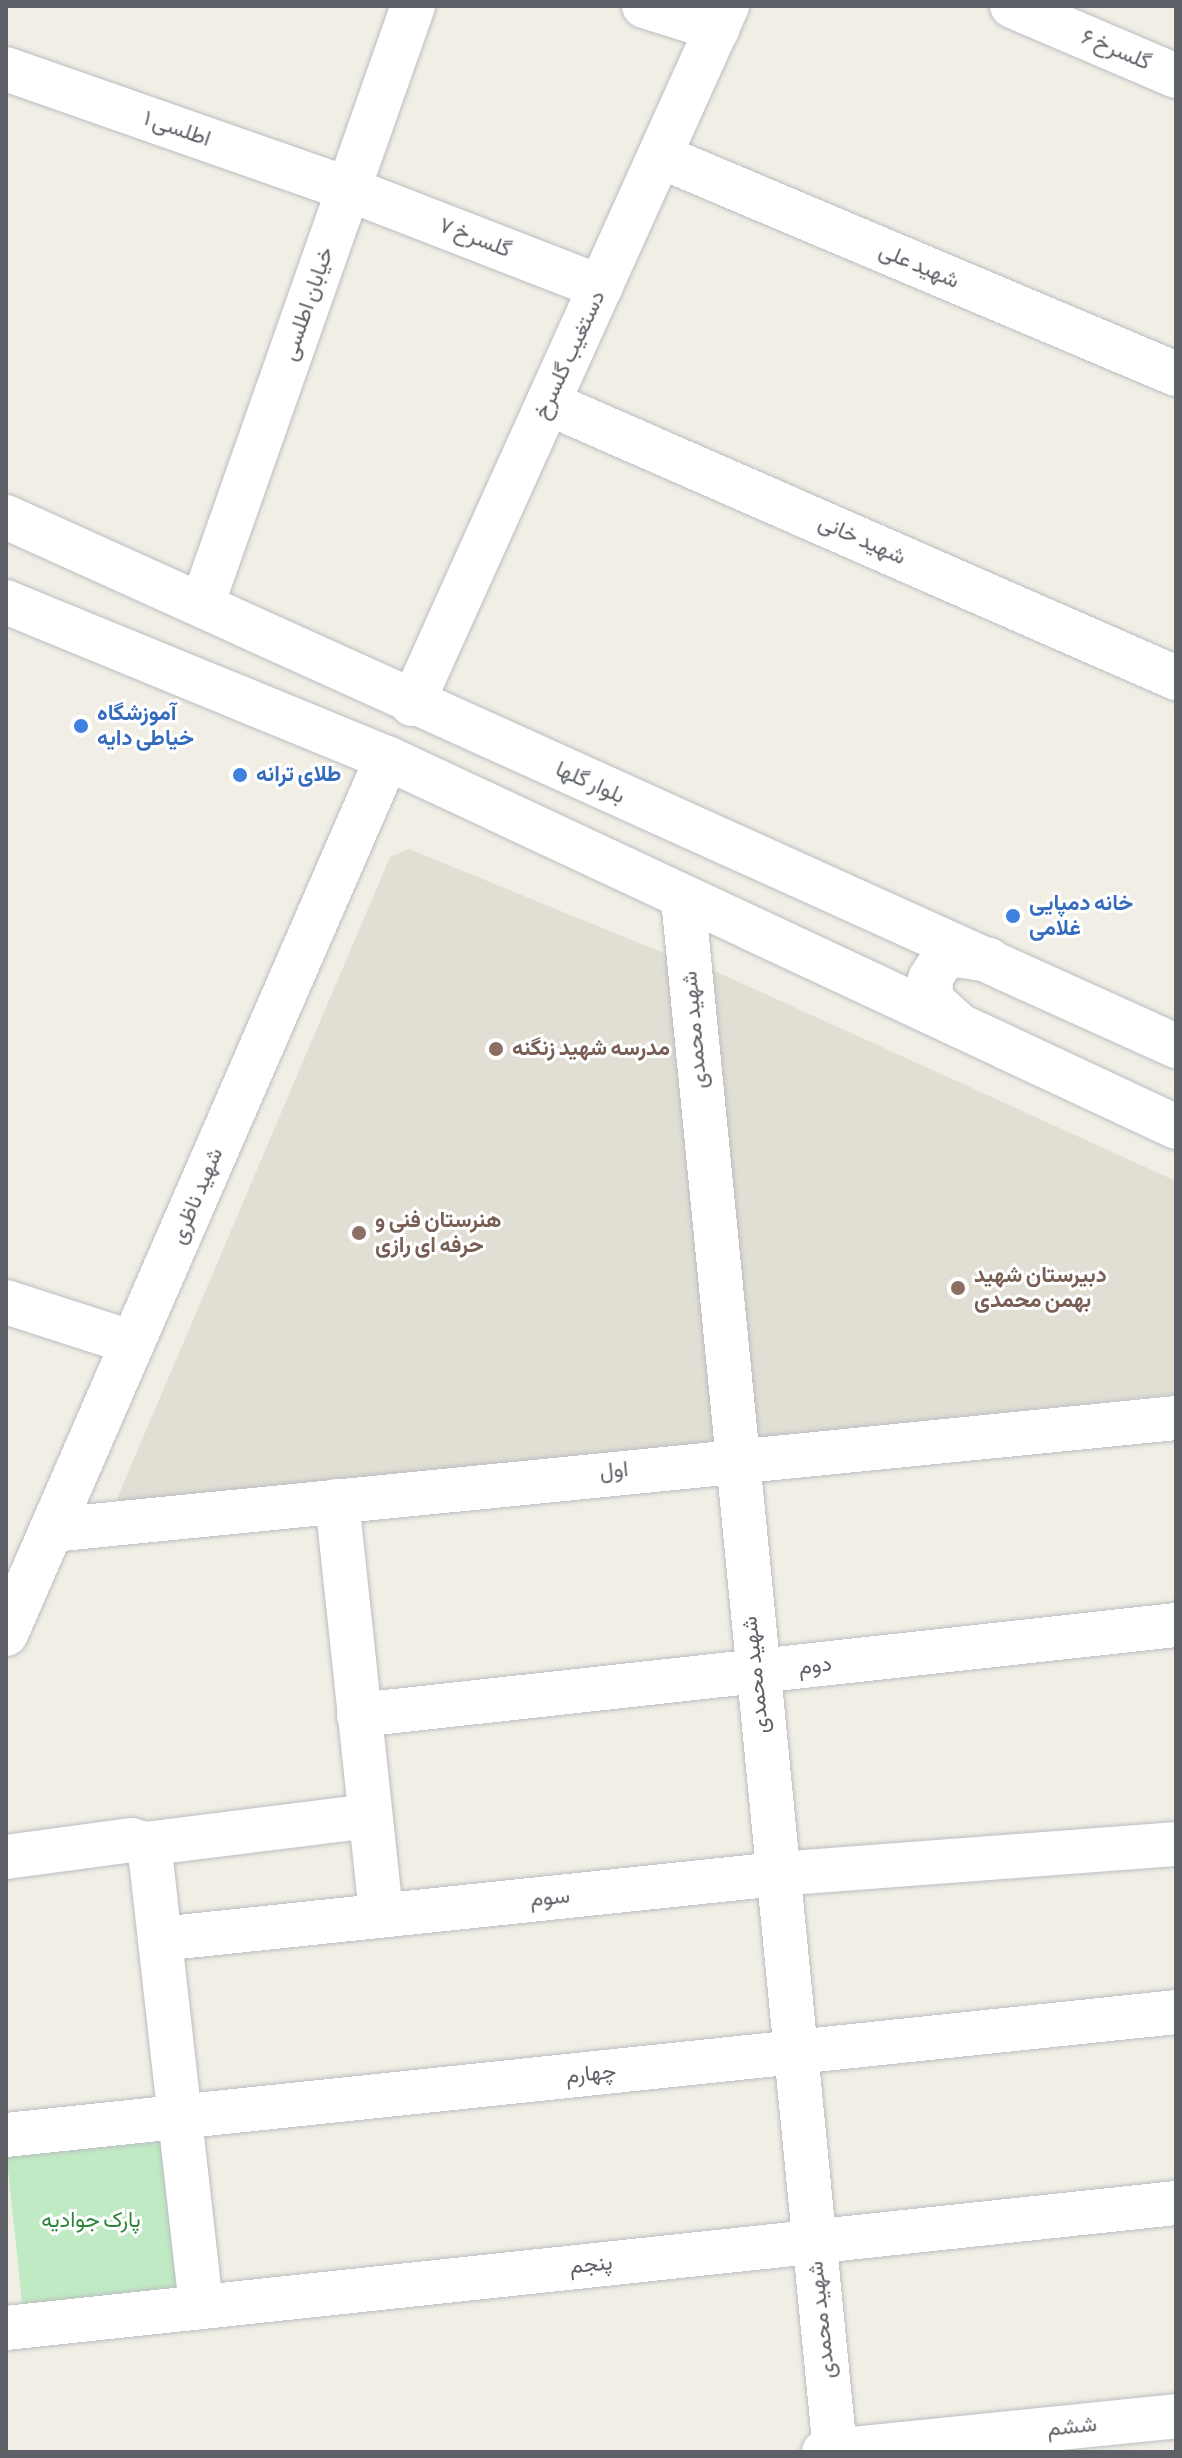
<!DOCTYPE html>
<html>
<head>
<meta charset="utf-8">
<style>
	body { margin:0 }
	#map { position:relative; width:1182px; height:2458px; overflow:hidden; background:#f1efe5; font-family:"Sofia Sans Condensed",Vazirmatn,sans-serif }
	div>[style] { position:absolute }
	.education>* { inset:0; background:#e1ded4 }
	.green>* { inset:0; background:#c0eac3; transform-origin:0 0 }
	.roads { filter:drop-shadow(0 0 2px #babdc2) drop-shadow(0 0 2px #babdc2) }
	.minor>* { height:44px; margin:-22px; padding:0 22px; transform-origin:22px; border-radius:22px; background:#fff }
	.tertiary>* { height:44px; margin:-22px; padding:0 22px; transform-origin:22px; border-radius:22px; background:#fff }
	.secondary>* { height:44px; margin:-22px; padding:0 22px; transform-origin:22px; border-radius:22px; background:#fff }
	.dots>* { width:22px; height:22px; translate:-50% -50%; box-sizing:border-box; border:4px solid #fff; border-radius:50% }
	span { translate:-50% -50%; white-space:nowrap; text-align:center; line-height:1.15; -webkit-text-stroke:6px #fff; paint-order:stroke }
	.street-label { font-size:22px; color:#5d6167 }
	.shop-label { font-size:22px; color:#366cbe; font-weight:700 }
	.left { translate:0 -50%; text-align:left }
	.education-label { font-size:22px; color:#785e54; font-weight:700 }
	.park-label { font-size:22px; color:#2d8638 }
	.frame { position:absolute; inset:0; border:8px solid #5d6167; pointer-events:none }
</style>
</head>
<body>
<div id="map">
	<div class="education">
		<i style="clip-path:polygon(409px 849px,676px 958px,721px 1447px,113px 1508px,390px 857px)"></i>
		<i style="clip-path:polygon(706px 967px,1176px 1181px,1176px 1394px,756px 1439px)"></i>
	</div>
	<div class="green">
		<i style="left:168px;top:2132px;width:163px;height:163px;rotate:84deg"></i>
	</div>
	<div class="roads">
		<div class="minor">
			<i style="left:644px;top:6px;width:77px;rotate:17.3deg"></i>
			<i style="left:1012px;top:6px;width:178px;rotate:23.1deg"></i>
			<i style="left:6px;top:69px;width:362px;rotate:19.3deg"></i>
			<i style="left:348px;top:189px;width:271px;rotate:21.2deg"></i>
			<i style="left:662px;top:157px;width:558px;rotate:22.89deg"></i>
			<i style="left:548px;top:403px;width:686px;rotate:23.65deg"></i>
			<i style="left:683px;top:898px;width:1561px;rotate:84.41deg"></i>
			<i style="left:6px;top:1302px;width:133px;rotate:17.9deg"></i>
			<i style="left:337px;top:1501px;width:417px;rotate:83.9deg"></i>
			<i style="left:52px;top:1530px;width:1130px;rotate:-5.69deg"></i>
			<i style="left:359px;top:1715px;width:822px;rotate:-6.29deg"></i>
			<i style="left:145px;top:1844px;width:227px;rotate:-7.1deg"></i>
			<i style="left:6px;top:1857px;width:126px;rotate:-7.7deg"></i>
			<i style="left:131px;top:1840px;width:15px;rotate:16deg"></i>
			<i style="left:145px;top:1844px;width:17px;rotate:69deg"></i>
			<i style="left:151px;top:1860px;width:450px;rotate:83.6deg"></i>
			<i style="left:160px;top:1939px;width:620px;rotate:-6.01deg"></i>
			<i style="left:777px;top:1874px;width:400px;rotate:-4.3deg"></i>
			<i style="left:6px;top:2135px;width:1176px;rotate:-6deg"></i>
			<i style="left:6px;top:2328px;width:1177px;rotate:-6.1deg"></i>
			<i style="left:824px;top:2452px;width:354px;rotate:-5.8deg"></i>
		</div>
		<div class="tertiary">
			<i style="left:203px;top:602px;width:632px;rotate:-70.59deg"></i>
			<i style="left:412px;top:704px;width:766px;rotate:-65.71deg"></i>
			<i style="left:6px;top:1634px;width:955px;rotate:-66.49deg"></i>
		</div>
		<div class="secondary">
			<i style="left:6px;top:517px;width:1284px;rotate:24.33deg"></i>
			<i style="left:6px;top:602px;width:412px;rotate:22.3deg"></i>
			<i style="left:387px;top:758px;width:871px;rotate:25.06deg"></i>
			<i style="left:960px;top:1026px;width:38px;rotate:-138deg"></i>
			<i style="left:932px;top:1001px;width:22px;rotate:-95deg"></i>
			<i style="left:930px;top:979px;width:22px;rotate:-58deg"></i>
			<i style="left:942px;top:960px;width:14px;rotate:-21deg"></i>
			<i style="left:955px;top:955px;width:34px;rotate:8deg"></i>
		</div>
	</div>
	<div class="dots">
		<i style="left:81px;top:726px;background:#3f7fe0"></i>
		<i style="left:240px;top:775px;background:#3f7fe0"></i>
		<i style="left:1013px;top:916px;background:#3f7fe0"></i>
		<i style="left:496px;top:1049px;background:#8d6e63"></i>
		<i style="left:359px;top:1233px;background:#8d6e63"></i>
		<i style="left:958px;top:1288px;background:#8d6e63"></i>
	</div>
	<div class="street-label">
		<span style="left:1116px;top:50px;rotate:23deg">گلسرخ ۶</span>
		<span style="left:177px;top:129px;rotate:19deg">اطلسی ۱</span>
		<span style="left:475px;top:238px;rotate:21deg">گلسرخ ۷</span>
		<span style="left:919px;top:266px;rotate:23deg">شهید علی</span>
		<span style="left:308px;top:304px;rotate:-71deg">خیابان اطلسی</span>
		<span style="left:570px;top:355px;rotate:-65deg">دستغیب گلسرخ</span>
		<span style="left:862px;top:540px;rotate:24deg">شهید خانی</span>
		<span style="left:590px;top:783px;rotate:24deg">بلوار گلها</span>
		<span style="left:695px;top:1030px;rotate:-95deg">شهید محمدی</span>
		<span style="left:197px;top:1196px;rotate:-67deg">شهید ناظری</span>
		<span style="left:614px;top:1471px;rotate:-6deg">اول</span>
		<span style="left:815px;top:1666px;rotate:-7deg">دوم</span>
		<span style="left:756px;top:1675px;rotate:-96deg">شهید محمدی</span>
		<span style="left:550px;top:1898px;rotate:-6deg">سوم</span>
		<span style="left:591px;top:2074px;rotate:-6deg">چهارم</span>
		<span style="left:591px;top:2265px;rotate:-6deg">پنجم</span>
		<span style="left:822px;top:2320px;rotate:-96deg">شهید محمدی</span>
		<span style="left:1072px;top:2427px;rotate:-6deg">ششم</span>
	</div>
	<div class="shop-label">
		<span class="left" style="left:97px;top:726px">آموزشگاه<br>خیاطی دایه</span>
		<span class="left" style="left:256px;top:775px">طلای ترانه</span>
		<span class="left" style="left:1029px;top:916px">خانه دمپایی<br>غلامی</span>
	</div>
	<div class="education-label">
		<span class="left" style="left:512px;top:1049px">مدرسه شهید زنگنه</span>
		<span class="left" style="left:375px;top:1233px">هنرستان فنی و<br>حرفه ای رازی</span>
		<span class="left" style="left:974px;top:1288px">دبیرستان شهید<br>بهمن محمدی</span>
	</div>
	<div class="park-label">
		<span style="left:91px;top:2221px">پارک جوادیه</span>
	</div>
	<div class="frame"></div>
</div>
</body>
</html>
